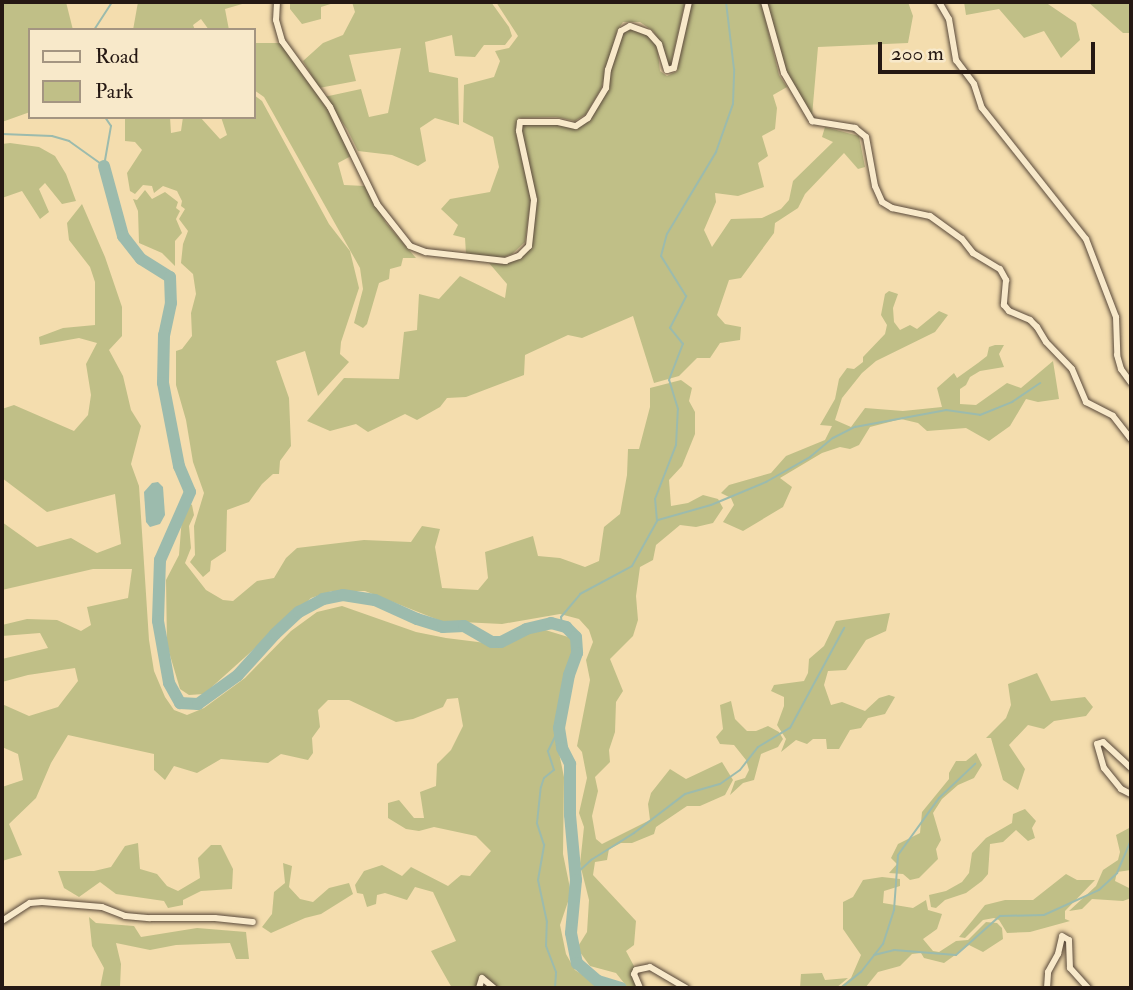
<!DOCTYPE html>
<html>
<head>
<meta charset="utf-8">
<style>
	body { margin:0 }
	#map { position:relative; width:1133px; height:990px; overflow:hidden; background:#f4ddae; font-family:"IM FELL Double Pica",serif }
	div>[style] { position:absolute }
	.green>* { inset:0; background:#c0bf87 }
	.water>* { inset:0; background:#9cbbad }
	.stream>* { height:2px; margin:-1px; padding:0 1px; transform-origin:1px; border-radius:1px; background:#9cbbad }
	.river>* { height:12px; margin:-6px; padding:0 6px; transform-origin:6px; border-radius:6px; background:#9cbbad }
	.roads { filter:drop-shadow(0 0 2px #59493a) drop-shadow(0 0 2px #59493a) }
	.street>* { height:6px; margin:-3px; padding:0 3px; transform-origin:3px; border-radius:3px; background:#f8e9ca }
	span { translate:-50% -50%; white-space:nowrap; text-align:center; line-height:1.15; -webkit-text-stroke:7px #f8e9ca; paint-order:stroke }
	.frame { position:absolute; inset:0; border:4px solid #251813; pointer-events:none }
	.legend { position:absolute; left:28px; top:28px; width:228px; height:91px; box-sizing:border-box; background:#f8e9ca; border:2px solid #a49581; margin:0; padding:9px 12px; list-style:none; font-size:21px; color:#251813 }
	.legend li { display:flex; align-items:center; gap:14px; height:35px }
	.legend b { width:35px; border:2px solid #a49581 }
	.scale { position:absolute; left:878px; top:42px; width:217px; height:32px; box-sizing:border-box; border:4px solid #251813; border-top:0; padding-left:9px; font-size:21px; line-height:24px; white-space:nowrap; color:#251813; -webkit-text-stroke:5px #f8e9ca; paint-order:stroke }
</style>
</head>
<body>
<div id="map">
	<div class="green">
		<i style="clip-path:polygon(2px 2px,66px 2px,73px 30px,30px 30px,30px 112px,2px 122px)"></i>
		<i style="clip-path:polygon(138px 2px,249px 2px,225px 9px,229px 30px,209px 30px,201px 19px,193px 25px,195px 30px,133px 30px)"></i>
		<i style="clip-path:polygon(290px 2px,337px 2px,321px 7px,321px 19px,302px 24px,290px 9px)"></i>
		<i style="clip-path:polygon(352px 2px,491px 2px,509px 27px,512px 36px,505px 45px,484px 45px,475px 57px,455px 56px,452px 35px,425px 42px,429px 72px,458px 78px,459px 125px,435px 118px,420px 128px,426px 161px,418px 166px,392px 155px,358px 151px,347px 129px,324px 97px,361px 89px,369px 117px,388px 113px,401px 48px,349px 55px,356px 81px,319px 88px,303px 61px,323px 43px,343px 35px,355px 12px)"></i>
		<i style="clip-path:polygon(496px 2px,685px 2px,671px 64px,667px 65px,661px 43px,653px 31px,640px 22px,623px 22px,617px 31px,601px 89px,586px 114px,575px 121px,556px 117px,518px 118px,516px 134px,531px 199px,525px 242px,512px 254px,502px 258px,466px 254px,465px 238px,453px 235px,458px 225px,441px 209px,450px 199px,490px 192px,499px 167px,493px 137px,463px 122px,464px 85px,494px 77px,500px 61px,495px 51px,509px 48px,518px 36px)"></i>
		<i style="clip-path:polygon(692px 2px,761px 2px,779px 75px,787px 87px,773px 95px,777px 108px,775px 129px,762px 136px,768px 156px,758px 163px,764px 187px,738px 196px,715px 193px,716px 202px,704px 230px,712px 247px,731px 219px,762px 218px,781px 209px,789px 200px,793px 181px,833px 142px,822px 137px,825px 127px,859px 136px,865px 167px,858px 169px,844px 153px,805px 194px,798px 208px,775px 223px,774px 233px,741px 278px,729px 280px,717px 315px,725px 324px,741px 327px,740px 340px,720px 343px,710px 358px,697px 358px,679px 376px,654px 383px,633px 316px,582px 338px,568px 335px,525px 355px,524px 375px,466px 397px,447px 398px,440px 407px,417px 420px,405px 414px,368px 432px,356px 424px,330px 431px,307px 421px,344px 378px,399px 379px,404px 332px,417px 330px,419px 294px,439px 299px,460px 276px,505px 298px,507px 284px,489px 263px,505px 264px,520px 257px,531px 246px,537px 198px,521px 133px,523px 125px,559px 124px,576px 128px,589px 120px,609px 89px,609px 71px,624px 32px,632px 28px,648px 35px,657px 45px,660px 71px,667px 76px,677px 71px)"></i>
		<i style="clip-path:polygon(766px 2px,908px 2px,913px 16px,908px 43px,818px 47px,812px 116px,786px 72px)"></i>
		<i style="clip-path:polygon(964px 2px,1045px 2px,1076px 23px,1080px 40px,1061px 58px,1044px 31px,1024px 38px,999px 9px,966px 15px)"></i>
		<i style="clip-path:polygon(1088px 2px,1131px 2px,1131px 33px,1123px 33px)"></i>
		<i style="clip-path:polygon(254px 43px,280px 43px,328px 110px,353px 155px,338px 163px,344px 185px,365px 186px,386px 223px,416px 258px,403px 258px,401px 266px,390px 269px,389px 279px,379px 283px,367px 324px,363px 328px,354px 323px,363px 289px,360px 268px,264px 97px,254px 90px)"></i>
		<i style="clip-path:polygon(254px 95px,262px 101px,329px 224px,350px 251px,359px 288px,341px 342px,340px 354px,349px 362px,318px 396px,305px 351px,276px 361px,289px 398px,291px 446px,280px 461px,279px 474px,273px 474px,262px 484px,249px 502px,227px 510px,226px 551px,211px 561px,210px 571px,203px 577px,190px 562px,195px 555px,194px 526px,204px 493px,193px 462px,186px 420px,176px 385px,176px 351px,182px 349px,192px 336px,191px 313px,196px 294px,193px 274px,181px 263px,183px 244px,188px 231px,179px 219px,185px 209px,181px 206px,182px 201px,177px 191px,163px 186px,154px 193px,152px 186px,143px 185px,135px 194px,130px 191px,127px 173px,142px 150px,135px 142px,125px 141px,125px 117px,170px 117px,171px 133px,181px 131px,183px 117px,200px 117px,220px 139px,227px 135px,221px 117px,254px 117px)"></i>
		<i style="clip-path:polygon(10px 143px,39px 147px,55px 156px,66px 174px,76px 201px,62px 204px,45px 183px,39px 189px,49px 212px,40px 219px,22px 191px,2px 198px,2px 144px)"></i>
		<i style="clip-path:polygon(145px 190px,152px 199px,165px 192px,178px 202px,176px 208px,180px 211px,176px 219px,182px 233px,175px 241px,175px 266px,162px 253px,139px 243px,138px 211px,133px 199px,137px 200px)"></i>
		<i style="clip-path:polygon(82px 204px,105px 257px,122px 307px,122px 336px,109px 350px,123px 376px,131px 410px,141px 426px,131px 464px,139px 486px,149px 640px,154px 671px,165px 697px,174px 710px,187px 715px,204px 708px,245px 678px,291px 631px,317px 612px,342px 606px,416px 632px,446px 638px,494px 644px,542px 629px,578px 640px,557px 743px,564px 777px,563px 854px,571px 893px,560px 925px,566px 954px,575px 970px,603px 988px,497px 988px,481px 975px,477px 988px,452px 988px,431px 951px,456px 941px,433px 892px,415px 887px,407px 900px,385px 893px,377px 895px,376px 904px,367px 907px,363px 894px,357px 893px,355px 885px,364px 871px,382px 865px,402px 876px,411px 867px,448px 886px,461px 875px,470px 876px,491px 851px,476px 836px,434px 827px,419px 831px,406px 829px,388px 818px,388px 803px,399px 800px,414px 818px,424px 818px,420px 792px,436px 786px,437px 764px,451px 750px,463px 726px,458px 698px,447px 699px,443px 707px,413px 719px,396px 722px,349px 700px,328px 700px,318px 710px,320px 727px,312px 738px,313px 753px,308px 760px,281px 754px,268px 763px,221px 759px,197px 773px,174px 766px,165px 780px,154px 770px,154px 754px,68px 735px,51px 763px,36px 798px,9px 824px,22px 855px,2px 861px,2px 787px,23px 780px,18px 754px,2px 747px,2px 704px,29px 716px,58px 707px,78px 681px,75px 668px,28px 675px,2px 682px,2px 659px,48px 648px,40px 633px,2px 636px,2px 625px,27px 619px,57px 620px,81px 631px,91px 625px,87px 607px,128px 598px,132px 569px,93px 569px,2px 590px,2px 522px,37px 547px,71px 538px,97px 553px,121px 544px,115px 494px,47px 512px,2px 478px,2px 409px,14px 405px,74px 431px,88px 415px,91px 395px,86px 364px,97px 343px,79px 338px,40px 345px,39px 337px,63px 328px,95px 325px,95px 282px,90px 267px,69px 240px,67px 223px)"></i>
		<i style="clip-path:polygon(889px 291px,898px 294px,893px 308px,894px 322px,900px 330px,910px 325px,917px 329px,939px 311px,948px 315px,935px 332px,876px 361px,862px 373px,842px 398px,835px 420px,851px 427px,865px 408px,903px 411px,942px 407px,937px 388px,954px 373px,957px 378px,978px 363px,987px 356px,989px 347px,995px 345px,1004px 345px,999px 354px,1004px 367px,980px 371px,970px 377px,966px 385px,960px 389px,960px 404px,976px 405px,1007px 383px,1021px 388px,1053px 361px,1059px 399px,1038px 402px,1026px 399px,1010px 426px,989px 441px,966px 428px,927px 431px,918px 423px,901px 419px,870px 427px,859px 445px,850px 449px,840px 447px,822px 453px,780px 478px,792px 487px,783px 507px,743px 531px,723px 522px,734px 505px,731px 498px,721px 493px,729px 485px,771px 473px,786px 456px,825px 440px,832px 426px,820px 425px,835px 399px,839px 379px,847px 368px,854px 369px,863px 362px,863px 357px,885px 334px,887px 325px,881px 315px,885px 294px)"></i>
		<i style="clip-path:polygon(681px 380px,692px 388px,689px 401px,695px 412px,695px 434px,682px 466px,669px 480px,671px 506px,688px 503px,703px 495px,718px 499px,723px 508px,713px 523px,696px 527px,680px 525px,656px 545px,653px 560px,640px 567px,636px 596px,638px 620px,633px 636px,610px 659px,623px 691px,616px 702px,615px 732px,609px 750px,610px 762px,595px 777px,598px 791px,592px 816px,596px 839px,602px 844px,650px 820px,648px 804px,651px 793px,670px 769px,686px 779px,722px 762px,733px 780px,725px 795px,700px 806px,687px 806px,656px 827px,654px 834px,632px 843px,621px 843px,609px 849px,607px 860px,595px 862px,593px 875px,636px 921px,634px 945px,626px 951px,635px 968px,639px 988px,628px 988px,616px 973px,590px 966px,577px 948px,587px 932px,589px 900px,580px 864px,584px 827px,579px 813px,587px 778px,582px 752px,577px 746px,590px 680px,586px 660px,593px 642px,589px 630px,579px 619px,560px 614px,502px 624px,441px 621px,365px 591px,332px 591px,311px 598px,204px 694px,189px 695px,180px 689px,167px 645px,166px 580px,179px 555px,182px 517px,188px 502px,192px 505px,194px 515px,189px 526px,191px 548px,185px 563px,206px 590px,223px 600px,233px 601px,257px 581px,274px 578px,286px 558px,297px 548px,364px 540px,411px 542px,422px 526px,440px 529px,435px 547px,442px 588px,478px 590px,488px 578px,485px 552px,533px 536px,538px 556px,560px 558px,585px 567px,599px 561px,604px 527px,620px 514px,627px 475px,628px 449px,639px 449px,650px 407px,650px 388px)"></i>
		<i style="clip-path:polygon(890px 613px,886px 631px,866px 640px,846px 670px,828px 671px,824px 685px,831px 705px,842px 702px,865px 711px,879px 698px,889px 695px,895px 697px,885px 714px,868px 718px,861px 728px,850px 730px,839px 749px,827px 749px,826px 739px,813px 739px,807px 744px,796px 740px,781px 752px,786px 739px,777px 725px,784px 706px,784px 697px,771px 691px,774px 685px,804px 681px,808px 673px,809px 659px,824px 646px,836px 621px)"></i>
		<i style="clip-path:polygon(1037px 673px,1051px 701px,1085px 697px,1093px 707px,1086px 716px,1054px 721px,1044px 729px,1028px 725px,1009px 745px,1025px 769px,1018px 790px,1003px 780px,991px 738px,986px 738px,1006px 718px,1011px 705px,1008px 684px)"></i>
		<i style="clip-path:polygon(731px 701px,735px 719px,747px 731px,756px 731px,768px 726px,779px 732px,783px 739px,778px 747px,761px 754px,754px 780px,743px 783px,730px 795px,735px 781px,745px 778px,749px 770px,746px 760px,734px 745px,720px 744px,716px 737px,723px 729px,720px 705px)"></i>
		<i style="clip-path:polygon(976px 753px,982px 765px,974px 778px,958px 785px,942px 799px,933px 813px,941px 840px,936px 849px,938px 859px,919px 878px,910px 880px,903px 874px,889px 873px,897px 864px,891px 858px,898px 844px,920px 833px,922px 812px,949px 779px,949px 773px,956px 761px,966px 761px)"></i>
		<i style="clip-path:polygon(1025px 809px,1036px 821px,1032px 828px,1035px 838px,1028px 841px,1016px 830px,1003px 842px,990px 844px,988px 874px,982px 881px,966px 893px,945px 900px,936px 908px,931px 907px,929px 895px,946px 891px,962px 882px,969px 873px,972px 853px,986px 838px,1012px 823px,1013px 814px)"></i>
		<i style="clip-path:polygon(1131px 827px,1131px 870px,1117px 872px,1115px 881px,1131px 889px,1131px 898px,1123px 901px,1092px 899px,1082px 909px,1069px 911px,1096px 886px,1103px 870px,1118px 860px,1120px 852px,1116px 835px)"></i>
		<i style="clip-path:polygon(138px 843px,140px 869px,157px 874px,167px 886px,178px 891px,200px 878px,198px 858px,211px 845px,221px 845px,233px 869px,232px 889px,201px 891px,183px 900px,183px 905px,168px 908px,164px 901px,116px 894px,100px 882px,79px 897px,64px 888px,58px 871px,94px 871px,111px 867px,125px 846px)"></i>
		<i style="clip-path:polygon(283px 863px,292px 866px,289px 887px,300px 899px,313px 902px,329px 888px,349px 883px,353px 894px,321px 914px,305px 918px,271px 933px,262px 927px,272px 914px,274px 892px,285px 883px)"></i>
		<i style="clip-path:polygon(1066px 874px,1077px 880px,1095px 880px,1065px 911px,1065px 919px,1070px 921px,1030px 932px,1007px 933px,999px 920px,994px 918px,983px 920px,965px 938px,959px 937px,985px 905px,1005px 900px,1033px 900px)"></i>
		<i style="clip-path:polygon(882px 877px,900px 879px,900px 886px,884px 891px,883px 903px,913px 908px,926px 900px,928px 910px,942px 914px,937px 929px,923px 939px,933px 951px,939px 952px,956px 941px,968px 940px,986px 922px,997px 923px,1002px 928px,1003px 939px,983px 952px,969px 945px,944px 963px,924px 958px,921px 953px,912px 954px,900px 966px,878px 972px,865px 988px,839px 988px,851px 978px,861px 955px,843px 929px,843px 902px,853px 897px,863px 880px)"></i>
		<i style="clip-path:polygon(89px 917px,96px 923px,134px 926px,141px 937px,197px 928px,246px 932px,249px 959px,236px 959px,230px 943px,176px 945px,150px 950px,116px 943px,121px 964px,120px 987px,100px 988px,104px 968px,92px 946px)"></i>
		<i style="clip-path:polygon(822px 973px,825px 980px,848px 978px,836px 988px,800px 988px,801px 974px)"></i>
	</div>
	<div class="water">
		<i style="clip-path:polygon(158px 482px,163px 487px,165px 515px,160px 524px,150px 527px,146px 522px,144px 492px,152px 483px)"></i>
	</div>
	<div class="stream">
		<i style="left:94px;top:30px;width:33px;rotate:-57deg"></i>
		<i style="left:2px;top:134px;width:50px;rotate:2.3deg"></i>
		<i style="left:52px;top:136px;width:18px;rotate:16deg"></i>
		<i style="left:69px;top:141px;width:43px;rotate:35.5deg"></i>
		<i style="left:104px;top:166px;width:41px;rotate:-80.1deg"></i>
		<i style="left:111px;top:126px;width:11px;rotate:-124deg"></i>
		<i style="left:658px;top:520px;width:55px;rotate:-15.8deg"></i>
		<i style="left:711px;top:505px;width:60px;rotate:-22.7deg"></i>
		<i style="left:766px;top:482px;width:51px;rotate:-29.6deg"></i>
		<i style="left:810px;top:457px;width:30px;rotate:-40deg"></i>
		<i style="left:833px;top:438px;width:25px;rotate:-27deg"></i>
		<i style="left:855px;top:427px;width:93px;rotate:-10.6deg"></i>
		<i style="left:946px;top:410px;width:34px;rotate:8deg"></i>
		<i style="left:980px;top:415px;width:35px;rotate:-22deg"></i>
		<i style="left:1012px;top:402px;width:34px;rotate:-34deg"></i>
		<i style="left:562px;top:626px;width:9px;rotate:-96deg"></i>
		<i style="left:561px;top:617px;width:30px;rotate:-50deg"></i>
		<i style="left:580px;top:594px;width:59px;rotate:-28.3deg"></i>
		<i style="left:632px;top:566px;width:51px;rotate:-60.9deg"></i>
		<i style="left:657px;top:521px;width:22px;rotate:-95deg"></i>
		<i style="left:655px;top:499px;width:58px;rotate:-68.7deg"></i>
		<i style="left:676px;top:445px;width:36px;rotate:-87deg"></i>
		<i style="left:678px;top:409px;width:30px;rotate:-107deg"></i>
		<i style="left:669px;top:380px;width:39px;rotate:-69deg"></i>
		<i style="left:683px;top:344px;width:21px;rotate:-129deg"></i>
		<i style="left:670px;top:328px;width:36px;rotate:-63deg"></i>
		<i style="left:686px;top:296px;width:47px;rotate:-122deg"></i>
		<i style="left:661px;top:256px;width:23px;rotate:-75deg"></i>
		<i style="left:667px;top:234px;width:96px;rotate:-59.1deg"></i>
		<i style="left:716px;top:152px;width:51px;rotate:-70.5deg"></i>
		<i style="left:733px;top:104px;width:35px;rotate:-88deg"></i>
		<i style="left:734px;top:69px;width:67px;rotate:-96.8deg"></i>
		<i style="left:576px;top:874px;width:21px;rotate:-43deg"></i>
		<i style="left:591px;top:860px;width:51px;rotate:-32.1deg"></i>
		<i style="left:634px;top:833px;width:64px;rotate:-37.4deg"></i>
		<i style="left:685px;top:794px;width:36px;rotate:-16deg"></i>
		<i style="left:720px;top:784px;width:24px;rotate:-35deg"></i>
		<i style="left:740px;top:770px;width:29px;rotate:-52deg"></i>
		<i style="left:758px;top:747px;width:37px;rotate:-31deg"></i>
		<i style="left:790px;top:728px;width:114px;rotate:-61.6deg"></i>
		<i style="left:874px;top:955px;width:21px;rotate:-14deg"></i>
		<i style="left:894px;top:950px;width:62px;rotate:4.6deg"></i>
		<i style="left:956px;top:955px;width:59px;rotate:-41.6deg"></i>
		<i style="left:1000px;top:916px;width:44px;rotate:-1.3deg"></i>
		<i style="left:1044px;top:915px;width:60px;rotate:-24.4deg"></i>
		<i style="left:1099px;top:890px;width:25px;rotate:-43deg"></i>
		<i style="left:1117px;top:873px;width:36px;rotate:-67deg"></i>
		<i style="left:555px;top:988px;width:16px;rotate:-86deg"></i>
		<i style="left:556px;top:972px;width:28px;rotate:-111deg"></i>
		<i style="left:546px;top:946px;width:24px;rotate:-88deg"></i>
		<i style="left:547px;top:922px;width:43px;rotate:-102.1deg"></i>
		<i style="left:538px;top:880px;width:36px;rotate:-80deg"></i>
		<i style="left:544px;top:845px;width:23px;rotate:-108deg"></i>
		<i style="left:537px;top:823px;width:36px;rotate:-84deg"></i>
		<i style="left:541px;top:787px;width:9px;rotate:-72deg"></i>
		<i style="left:544px;top:778px;width:13px;rotate:-39deg"></i>
		<i style="left:554px;top:770px;width:20px;rotate:-108deg"></i>
		<i style="left:548px;top:751px;width:25px;rotate:-64deg"></i>
		<i style="left:841px;top:988px;width:26px;rotate:-39deg"></i>
		<i style="left:861px;top:972px;width:36px;rotate:-52deg"></i>
		<i style="left:883px;top:944px;width:36px;rotate:-72deg"></i>
		<i style="left:894px;top:910px;width:55px;rotate:-85.8deg"></i>
		<i style="left:898px;top:855px;width:70px;rotate:-54.3deg"></i>
		<i style="left:939px;top:798px;width:50px;rotate:-43.4deg"></i>
	</div>
	<div class="river">
		<i style="left:104px;top:166px;width:73px;rotate:74.8deg"></i>
		<i style="left:123px;top:236px;width:29px;rotate:52deg"></i>
		<i style="left:141px;top:259px;width:34px;rotate:32deg"></i>
		<i style="left:170px;top:277px;width:26px;rotate:88deg"></i>
		<i style="left:171px;top:303px;width:33px;rotate:102deg"></i>
		<i style="left:164px;top:335px;width:48px;rotate:91.2deg"></i>
		<i style="left:163px;top:383px;width:85px;rotate:79.1deg"></i>
		<i style="left:179px;top:466px;width:28px;rotate:67deg"></i>
		<i style="left:190px;top:492px;width:74px;rotate:113.8deg"></i>
		<i style="left:160px;top:560px;width:61px;rotate:91.9deg"></i>
		<i style="left:158px;top:621px;width:63px;rotate:79.9deg"></i>
		<i style="left:169px;top:683px;width:23px;rotate:61deg"></i>
		<i style="left:180px;top:703px;width:18px;rotate:3deg"></i>
		<i style="left:198px;top:704px;width:49px;rotate:-35.9deg"></i>
		<i style="left:238px;top:675px;width:55px;rotate:-47.9deg"></i>
		<i style="left:275px;top:634px;width:33px;rotate:-43deg"></i>
		<i style="left:299px;top:612px;width:27px;rotate:-28deg"></i>
		<i style="left:323px;top:599px;width:20px;rotate:-11deg"></i>
		<i style="left:343px;top:595px;width:32px;rotate:9deg"></i>
		<i style="left:375px;top:600px;width:46px;rotate:24.3deg"></i>
		<i style="left:417px;top:619px;width:27px;rotate:17deg"></i>
		<i style="left:443px;top:627px;width:21px;rotate:-3deg"></i>
		<i style="left:464px;top:626px;width:32px;rotate:30deg"></i>
		<i style="left:492px;top:642px;width:9px"></i>
		<i style="left:501px;top:642px;width:28px;rotate:-27deg"></i>
		<i style="left:526px;top:629px;width:26px;rotate:-13deg"></i>
		<i style="left:551px;top:623px;width:16px;rotate:15deg"></i>
		<i style="left:566px;top:627px;width:14px;rotate:45deg"></i>
		<i style="left:576px;top:637px;width:16px;rotate:86deg"></i>
		<i style="left:577px;top:653px;width:23px;rotate:110deg"></i>
		<i style="left:569px;top:675px;width:54px;rotate:100.7deg"></i>
		<i style="left:559px;top:728px;width:20px;rotate:81deg"></i>
		<i style="left:562px;top:748px;width:18px;rotate:63deg"></i>
		<i style="left:570px;top:764px;width:51px;rotate:90deg"></i>
		<i style="left:570px;top:815px;width:65px;rotate:84.7deg"></i>
		<i style="left:576px;top:880px;width:53px;rotate:95.4deg"></i>
		<i style="left:571px;top:933px;width:31px;rotate:79deg"></i>
		<i style="left:577px;top:963px;width:28px;rotate:41deg"></i>
		<i style="left:598px;top:981px;width:24px;rotate:17deg"></i>
	</div>
	<div class="roads">
		<div class="street">
			<i style="left:277px;top:2px;width:18px;rotate:93deg"></i>
			<i style="left:276px;top:20px;width:22px;rotate:74deg"></i>
			<i style="left:282px;top:41px;width:82px;rotate:54deg"></i>
			<i style="left:330px;top:107px;width:108px;rotate:64.1deg"></i>
			<i style="left:377px;top:204px;width:53px;rotate:51.8deg"></i>
			<i style="left:410px;top:246px;width:17px;rotate:21deg"></i>
			<i style="left:426px;top:252px;width:80px;rotate:6.5deg"></i>
			<i style="left:505px;top:261px;width:15px;rotate:-20deg"></i>
			<i style="left:519px;top:256px;width:14px;rotate:-45deg"></i>
			<i style="left:529px;top:246px;width:46px;rotate:-83.8deg"></i>
			<i style="left:534px;top:200px;width:71px;rotate:-102.3deg"></i>
			<i style="left:519px;top:131px;width:9px;rotate:-84deg"></i>
			<i style="left:520px;top:122px;width:38px"></i>
			<i style="left:558px;top:122px;width:18px;rotate:13deg"></i>
			<i style="left:576px;top:126px;width:14px;rotate:-34deg"></i>
			<i style="left:588px;top:118px;width:35px;rotate:-59deg"></i>
			<i style="left:606px;top:88px;width:18px;rotate:-84deg"></i>
			<i style="left:608px;top:70px;width:41px;rotate:-71.6deg"></i>
			<i style="left:621px;top:31px;width:10px;rotate:-29deg"></i>
			<i style="left:630px;top:26px;width:20px;rotate:20deg"></i>
			<i style="left:649px;top:33px;width:15px;rotate:48deg"></i>
			<i style="left:659px;top:44px;width:27px;rotate:73deg"></i>
			<i style="left:667px;top:70px;width:7px;rotate:-16deg"></i>
			<i style="left:674px;top:68px;width:68px;rotate:-77.2deg"></i>
			<i style="left:764px;top:2px;width:74px;rotate:74.3deg"></i>
			<i style="left:784px;top:73px;width:56px;rotate:59.7deg"></i>
			<i style="left:812px;top:121px;width:44px;rotate:9.2deg"></i>
			<i style="left:855px;top:128px;width:14px;rotate:39deg"></i>
			<i style="left:866px;top:137px;width:50px;rotate:79.6deg"></i>
			<i style="left:875px;top:186px;width:17px;rotate:66deg"></i>
			<i style="left:882px;top:202px;width:12px;rotate:31deg"></i>
			<i style="left:892px;top:208px;width:39px;rotate:12deg"></i>
			<i style="left:930px;top:216px;width:39px;rotate:36deg"></i>
			<i style="left:962px;top:239px;width:18px;rotate:52deg"></i>
			<i style="left:973px;top:253px;width:31px;rotate:31deg"></i>
			<i style="left:1000px;top:269px;width:13px;rotate:61deg"></i>
			<i style="left:1006px;top:280px;width:25px;rotate:95deg"></i>
			<i style="left:1004px;top:305px;width:8px;rotate:50deg"></i>
			<i style="left:1009px;top:311px;width:23px;rotate:23deg"></i>
			<i style="left:1030px;top:320px;width:10px;rotate:45deg"></i>
			<i style="left:1037px;top:327px;width:17px;rotate:59deg"></i>
			<i style="left:1046px;top:342px;width:37px;rotate:46deg"></i>
			<i style="left:1072px;top:369px;width:36px;rotate:67deg"></i>
			<i style="left:1086px;top:402px;width:30px;rotate:27deg"></i>
			<i style="left:1113px;top:416px;width:29px;rotate:52deg"></i>
			<i style="left:939px;top:2px;width:20px;rotate:60deg"></i>
			<i style="left:949px;top:19px;width:42px;rotate:80.3deg"></i>
			<i style="left:956px;top:60px;width:30px;rotate:53deg"></i>
			<i style="left:974px;top:84px;width:25px;rotate:72deg"></i>
			<i style="left:982px;top:108px;width:167px;rotate:51.6deg"></i>
			<i style="left:1086px;top:239px;width:84px;rotate:69deg"></i>
			<i style="left:1116px;top:317px;width:38px;rotate:88deg"></i>
			<i style="left:1117px;top:355px;width:15px;rotate:74deg"></i>
			<i style="left:1121px;top:369px;width:17px;rotate:54deg"></i>
			<i style="left:1131px;top:768px;width:38px;rotate:-137deg"></i>
			<i style="left:1103px;top:742px;width:6px;rotate:162deg"></i>
			<i style="left:1097px;top:744px;width:25px;rotate:74deg"></i>
			<i style="left:1104px;top:768px;width:27px;rotate:51deg"></i>
			<i style="left:1121px;top:789px;width:11px;rotate:27deg"></i>
			<i style="left:2px;top:921px;width:33px;rotate:-33deg"></i>
			<i style="left:30px;top:903px;width:12px;rotate:-5deg"></i>
			<i style="left:42px;top:902px;width:60px;rotate:4.8deg"></i>
			<i style="left:102px;top:907px;width:25px;rotate:21deg"></i>
			<i style="left:125px;top:916px;width:25px;rotate:5deg"></i>
			<i style="left:150px;top:918px;width:65px"></i>
			<i style="left:215px;top:918px;width:38px;rotate:6deg"></i>
			<i style="left:479px;top:988px;width:10px;rotate:-73deg"></i>
			<i style="left:482px;top:978px;width:16px;rotate:40deg"></i>
			<i style="left:640px;top:988px;width:15px;rotate:-113deg"></i>
			<i style="left:634px;top:974px;width:4px;rotate:-63deg"></i>
			<i style="left:636px;top:970px;width:14px;rotate:-12deg"></i>
			<i style="left:650px;top:967px;width:42px;rotate:30.3deg"></i>
			<i style="left:1047px;top:988px;width:16px;rotate:-86deg"></i>
			<i style="left:1048px;top:972px;width:21px;rotate:-61deg"></i>
			<i style="left:1058px;top:954px;width:18px;rotate:-77deg"></i>
			<i style="left:1062px;top:936px;width:8px;rotate:30deg"></i>
			<i style="left:1069px;top:940px;width:28px;rotate:88deg"></i>
			<i style="left:1070px;top:968px;width:27px;rotate:48deg"></i>
		</div>
	</div>
	<div class="frame"></div>
	<ul class="legend">
	<li><b style="height:9px;background:#f8e9ca"></b>Road</li>
	<li><b style="height:19px;background:#c0bf87"></b>Park</li>
	</ul>
	<div class="scale">200 m</div>
</div>
</body>
</html>
